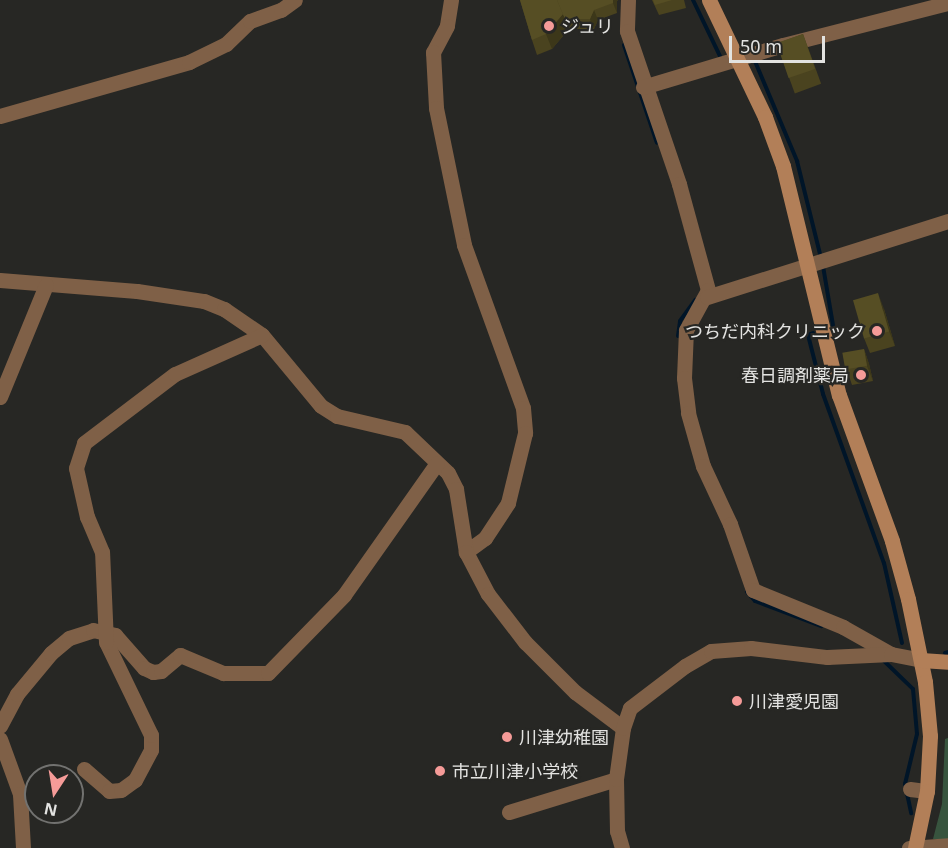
<!DOCTYPE html>
<html>
<head>
<meta charset="utf-8">
<style>
	body { margin:0 }
	#map { position:relative; width:948px; height:848px; overflow:hidden; background:#272724; font-family:"Noto Sans","Noto Sans JP",sans-serif }
	div>[style] { position:absolute }
	.green>* { inset:0; background:#37543e }
	.stream>* { height:4px; margin:-2px; padding:0 2px; transform-origin:2px; border-radius:2px; background:#001528 }
	.street>* { height:15px; margin:-7.5px; padding:0 7.5px; transform-origin:7.5px; border-radius:7.5px; background:#7f6047 }
	.secondary>* { height:15px; margin:-7.5px; padding:0 7.5px; transform-origin:7.5px; border-radius:7.5px; background:#b27f58 }
	.wall>* { inset:0; background:#4a431f; transform-origin:0 0 }
	.shaded-wall>* { inset:0; background:#3c3719 }
	.building>* { inset:0; background:#564e24; transform-origin:0 0 }
	.dots>* { width:16px; height:16px; translate:-50% -50%; box-sizing:border-box; border:3px solid #272724; border-radius:50% }
	span { translate:-50% -50%; white-space:nowrap; text-align:center; line-height:1.15; -webkit-text-stroke:4.5px #272724; paint-order:stroke }
	.poi-label { font-size:18px; color:#e3e3e1 }
	.left { translate:0 -50%; text-align:left }
	.right { translate:-100% -50%; text-align:right }
	.north { position:absolute; left:24px; top:764px; width:60px; height:60px; box-sizing:border-box; background:#272724; border:2px solid #727270; border-radius:50%; rotate:192deg; font-size:16px; font-weight:700; line-height:24px; text-align:center; color:#e3e3e1 }
	.north::after { content:''; display:block; margin:auto; width:21px; height:27px; background:#f59b98; clip-path:polygon(50% 0,100% 100%,50% 72%,0 100%) }
	.scale { position:absolute; left:729px; top:36px; width:96px; height:27px; box-sizing:border-box; border:3px solid #e3e3e1; border-top:0; padding-left:8px; font-size:18px; line-height:21px; white-space:nowrap; color:#e3e3e1; -webkit-text-stroke:4px #272724; paint-order:stroke }
</style>
</head>
<body>
<div id="map">
	<div class="green">
		<i style="clip-path:polygon(948px 738px,948px 839px,933px 839px,942px 804px,945px 739px)"></i>
	</div>
	<div class="stream">
		<i style="left:693px;top:0;width:62px;rotate:64.3deg"></i>
		<i style="left:624px;top:45px;width:103px;rotate:71.4deg"></i>
		<i style="left:754px;top:59px;width:111px;rotate:67.1deg"></i>
		<i style="left:797px;top:161px;width:100px;rotate:76.1deg"></i>
		<i style="left:823px;top:266px;width:60px;rotate:80.4deg"></i>
		<i style="left:813px;top:333px;width:5px;rotate:158deg"></i>
		<i style="left:808px;top:335px;width:61px;rotate:75.7deg"></i>
		<i style="left:823px;top:394px;width:180px;rotate:70.2deg"></i>
		<i style="left:884px;top:563px;width:82px;rotate:77.3deg"></i>
		<i style="left:678px;top:336px;width:15px;rotate:-82deg"></i>
		<i style="left:680px;top:321px;width:26px;rotate:-54deg"></i>
		<i style="left:747px;top:592px;width:12px;rotate:48deg"></i>
		<i style="left:755px;top:601px;width:71px;rotate:20.7deg"></i>
		<i style="left:945px;top:653px;width:3px;rotate:-18deg"></i>
		<i style="left:882px;top:659px;width:43px;rotate:44.1deg"></i>
		<i style="left:913px;top:689px;width:45px;rotate:84.9deg"></i>
		<i style="left:917px;top:734px;width:51px;rotate:103.5deg"></i>
		<i style="left:905px;top:784px;width:30px;rotate:78deg"></i>
	</div>
	<div class="street">
		<i style="left:451px;top:0;width:26px;rotate:99deg"></i>
		<i style="left:447px;top:26px;width:30px;rotate:118deg"></i>
		<i style="left:433px;top:52px;width:56px;rotate:86.9deg"></i>
		<i style="left:436px;top:108px;width:140px;rotate:78.4deg"></i>
		<i style="left:464px;top:245px;width:173px;rotate:70.1deg"></i>
		<i style="left:523px;top:408px;width:25px;rotate:85deg"></i>
		<i style="left:525px;top:433px;width:72px;rotate:103.7deg"></i>
		<i style="left:508px;top:503px;width:42px;rotate:123.3deg"></i>
		<i style="left:485px;top:538px;width:24px;rotate:144deg"></i>
		<i style="left:628px;top:0;width:31px;rotate:92deg"></i>
		<i style="left:627px;top:31px;width:162px;rotate:71.2deg"></i>
		<i style="left:679px;top:184px;width:110px;rotate:74.7deg"></i>
		<i style="left:708px;top:290px;width:46px;rotate:118.8deg"></i>
		<i style="left:686px;top:330px;width:48px;rotate:92.4deg"></i>
		<i style="left:684px;top:378px;width:35px;rotate:83deg"></i>
		<i style="left:688px;top:413px;width:55px;rotate:74.2deg"></i>
		<i style="left:703px;top:466px;width:64px;rotate:65deg"></i>
		<i style="left:730px;top:524px;width:70px;rotate:70.8deg"></i>
		<i style="left:753px;top:590px;width:97px;rotate:22.3deg"></i>
		<i style="left:843px;top:627px;width:55px;rotate:29.4deg"></i>
		<i style="left:643px;top:87px;width:146px;rotate:-16.7deg"></i>
		<i style="left:783px;top:45px;width:170px;rotate:-14.3deg"></i>
		<i style="left:0;top:116px;width:197px;rotate:-15.9deg"></i>
		<i style="left:189px;top:62px;width:41px;rotate:-25.9deg"></i>
		<i style="left:226px;top:44px;width:33px;rotate:-44deg"></i>
		<i style="left:250px;top:21px;width:33px;rotate:-20deg"></i>
		<i style="left:281px;top:10px;width:17px;rotate:-36deg"></i>
		<i style="left:0;top:280px;width:137px;rotate:4.6deg"></i>
		<i style="left:137px;top:291px;width:68px;rotate:8.5deg"></i>
		<i style="left:204px;top:301px;width:22px;rotate:22deg"></i>
		<i style="left:224px;top:309px;width:46px;rotate:34.4deg"></i>
		<i style="left:262px;top:335px;width:92px;rotate:50.3deg"></i>
		<i style="left:321px;top:406px;width:19px;rotate:32deg"></i>
		<i style="left:337px;top:416px;width:70px;rotate:13.2deg"></i>
		<i style="left:405px;top:432px;width:59px;rotate:43.6deg"></i>
		<i style="left:448px;top:473px;width:18px;rotate:63deg"></i>
		<i style="left:456px;top:489px;width:64px;rotate:81deg"></i>
		<i style="left:466px;top:552px;width:47px;rotate:62.4deg"></i>
		<i style="left:488px;top:594px;width:61px;rotate:52.4deg"></i>
		<i style="left:525px;top:642px;width:71px;rotate:45deg"></i>
		<i style="left:575px;top:692px;width:60px;rotate:36.9deg"></i>
		<i style="left:707px;top:297px;width:253px;rotate:-17.5deg"></i>
		<i style="left:0;top:397px;width:121px;rotate:-67.7deg"></i>
		<i style="left:0;top:726px;width:36px;rotate:-62deg"></i>
		<i style="left:17px;top:694px;width:53px;rotate:-50.3deg"></i>
		<i style="left:51px;top:653px;width:23px;rotate:-40deg"></i>
		<i style="left:69px;top:638px;width:25px;rotate:-18deg"></i>
		<i style="left:93px;top:630px;width:23px;rotate:13deg"></i>
		<i style="left:115px;top:635px;width:44px;rotate:48.7deg"></i>
		<i style="left:144px;top:668px;width:10px;rotate:24deg"></i>
		<i style="left:153px;top:672px;width:8px;rotate:-7deg"></i>
		<i style="left:161px;top:671px;width:25px;rotate:-40deg"></i>
		<i style="left:180px;top:655px;width:47px;rotate:22.7deg"></i>
		<i style="left:223px;top:673px;width:45px"></i>
		<i style="left:268px;top:673px;width:109px;rotate:-45.7deg"></i>
		<i style="left:344px;top:595px;width:161px;rotate:-54.8deg"></i>
		<i style="left:0;top:739px;width:59px;rotate:70deg"></i>
		<i style="left:20px;top:794px;width:54px;rotate:86.8deg"></i>
		<i style="left:84px;top:769px;width:33px;rotate:41deg"></i>
		<i style="left:109px;top:791px;width:12px;rotate:-5deg"></i>
		<i style="left:121px;top:790px;width:17px;rotate:-36deg"></i>
		<i style="left:135px;top:780px;width:34px;rotate:-62deg"></i>
		<i style="left:151px;top:750px;width:15px;rotate:-90deg"></i>
		<i style="left:151px;top:735px;width:103px;rotate:-115.8deg"></i>
		<i style="left:106px;top:642px;width:90px;rotate:-92.5deg"></i>
		<i style="left:102px;top:552px;width:38px;rotate:-113deg"></i>
		<i style="left:87px;top:517px;width:50px;rotate:-102.7deg"></i>
		<i style="left:76px;top:468px;width:26px;rotate:-72deg"></i>
		<i style="left:84px;top:443px;width:114px;rotate:-37.2deg"></i>
		<i style="left:175px;top:374px;width:95px;rotate:-24.1deg"></i>
		<i style="left:910px;top:789px;width:17px;rotate:7deg"></i>
		<i style="left:509px;top:812px;width:112px;rotate:-17.1deg"></i>
		<i style="left:622px;top:848px;width:18px;rotate:-106deg"></i>
		<i style="left:617px;top:831px;width:52px;rotate:-91.1deg"></i>
		<i style="left:616px;top:779px;width:51px;rotate:-82.2deg"></i>
		<i style="left:623px;top:728px;width:21px;rotate:-71deg"></i>
		<i style="left:630px;top:708px;width:69px;rotate:-37.4deg"></i>
		<i style="left:685px;top:666px;width:30px;rotate:-30deg"></i>
		<i style="left:711px;top:651px;width:40px;rotate:-4.3deg"></i>
		<i style="left:751px;top:648px;width:77px;rotate:6.8deg"></i>
		<i style="left:827px;top:657px;width:64px;rotate:-2.7deg"></i>
		<i style="left:891px;top:654px;width:31px;rotate:11deg"></i>
		<i style="left:909px;top:848px;width:39px;rotate:-4deg"></i>
	</div>
	<div class="secondary">
		<i style="left:709px;top:0;width:130px;rotate:64.4deg"></i>
		<i style="left:765px;top:117px;width:52px;rotate:69.8deg"></i>
		<i style="left:783px;top:166px;width:236px;rotate:76.3deg"></i>
		<i style="left:839px;top:395px;width:155px;rotate:70deg"></i>
		<i style="left:892px;top:541px;width:60px;rotate:74.6deg"></i>
		<i style="left:908px;top:599px;width:85px;rotate:78.4deg"></i>
		<i style="left:925px;top:682px;width:54px;rotate:84.7deg"></i>
		<i style="left:930px;top:736px;width:55px;rotate:93.1deg"></i>
		<i style="left:927px;top:791px;width:58px;rotate:101.9deg"></i>
		<i style="left:921px;top:660px;width:27px;rotate:4deg"></i>
	</div>
	<div class="wall">
		<i style="clip-path:polygon(520px 0,618px 0,617px 1px,617px 13px,598px 20px,594px 29px,569px 29px,552px 49px,537px 55px,532px 40px)"></i>
		<i style="clip-path:polygon(652px 0,684px 0,686px 8px,659px 15px)"></i>
		<i style="left:803px;top:34px;width:53px;height:28px;rotate:70deg"></i>
		<i style="clip-path:polygon(884px 309px,895px 346px,870px 353px,864px 338px)"></i>
		<i style="clip-path:polygon(864px 349px,869px 364px,873px 381px,852px 385px,847px 370px)"></i>
	</div>
	<div class="shaded-wall">
		<i style="clip-path:polygon(613px 0,618px 0,617px 1px,617px 13px,613px 3px)"></i>
		<i style="clip-path:polygon(594px 10px,598px 20px,594px 29px,590px 19px)"></i>
		<i style="clip-path:polygon(563px 14px,569px 29px,552px 49px,546px 34px)"></i>
		<i style="clip-path:polygon(878px 293px,884px 309px,895px 346px,889px 331px)"></i>
		<i style="clip-path:polygon(864px 349px,869px 364px,873px 381px,867px 366px)"></i>
	</div>
	<div class="building">
		<i style="clip-path:polygon(520px 0,557px 0,563px 14px,546px 34px,532px 40px)"></i>
		<i style="clip-path:polygon(557px 0,613px 0,613px 3px,594px 10px,590px 19px,565px 19px)"></i>
		<i style="clip-path:polygon(653px 0,672px 0,655px 5px)"></i>
		<i style="left:803px;top:34px;width:37px;height:28px;rotate:71deg"></i>
		<i style="left:878px;top:293px;width:40px;height:26px;rotate:74deg"></i>
		<i style="left:864px;top:349px;width:17px;height:22px;rotate:80deg"></i>
	</div>
	<div class="dots">
		<i style="left:549px;top:26px;background:#f59b98"></i>
		<i style="left:877px;top:331px;background:#f59b98"></i>
		<i style="left:861px;top:375px;background:#f59b98"></i>
		<i style="left:737px;top:701px;background:#f59b98"></i>
		<i style="left:507px;top:737px;background:#f59b98"></i>
		<i style="left:440px;top:771px;background:#f59b98"></i>
	</div>
	<div class="poi-label">
		<span class="left" style="left:561px;top:26px">ジュリ</span>
		<span class="right" style="left:865px;top:331px">つちだ内科クリニック</span>
		<span class="right" style="left:849px;top:375px">春日調剤薬局</span>
		<span class="left" style="left:749px;top:701px">川津愛児園</span>
		<span class="left" style="left:519px;top:737px">川津幼稚園</span>
		<span class="left" style="left:452px;top:771px">市立川津小学校</span>
	</div>
	<div class="north">N</div>
	<div class="scale">50 m</div>
</div>
</body>
</html>
